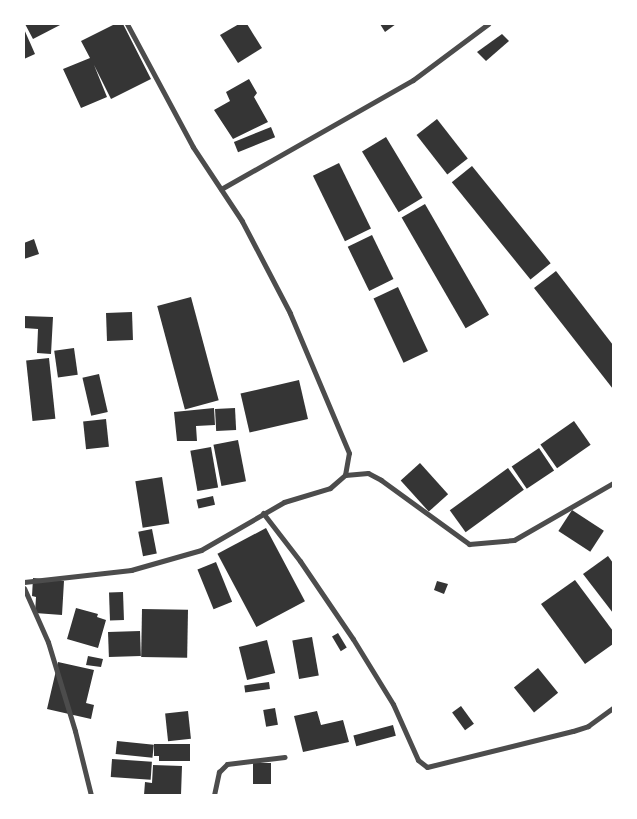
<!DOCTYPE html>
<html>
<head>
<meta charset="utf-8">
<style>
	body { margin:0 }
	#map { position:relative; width:637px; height:819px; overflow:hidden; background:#fff; font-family:"DejaVu Sans",sans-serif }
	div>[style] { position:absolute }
	.building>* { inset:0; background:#353535; transform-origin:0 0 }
	.minor>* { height:5px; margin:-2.5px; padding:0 2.5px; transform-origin:2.5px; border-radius:2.5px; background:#4c4c4c }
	span { translate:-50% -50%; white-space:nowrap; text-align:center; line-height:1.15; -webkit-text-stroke:4px #fff; paint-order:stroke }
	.frame { position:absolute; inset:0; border:25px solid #fff; pointer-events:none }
</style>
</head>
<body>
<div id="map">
	<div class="building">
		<i style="clip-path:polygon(25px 24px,62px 24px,33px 39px)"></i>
		<i style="clip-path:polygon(115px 24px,123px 24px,151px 79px,111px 99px,94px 65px,107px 97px,81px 108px,63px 69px,90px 58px,81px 41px)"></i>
		<i style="clip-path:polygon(239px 24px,247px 24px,262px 48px,238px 63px,220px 35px)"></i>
		<i style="clip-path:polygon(380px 24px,396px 24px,385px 32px)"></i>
		<i style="clip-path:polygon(24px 29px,35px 54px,24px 59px)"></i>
		<i style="clip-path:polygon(502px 34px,509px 41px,486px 61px,477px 52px)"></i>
		<i style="clip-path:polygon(249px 79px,257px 93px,254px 97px,268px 122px,233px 139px,214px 110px,230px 101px,226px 92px)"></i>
		<i style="left:437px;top:119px;width:50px;height:26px;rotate:52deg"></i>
		<i style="left:271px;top:127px;width:11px;height:40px;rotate:68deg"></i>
		<i style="left:386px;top:137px;width:71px;height:28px;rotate:59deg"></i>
		<i style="left:339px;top:163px;width:73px;height:29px;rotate:64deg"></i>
		<i style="left:472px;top:166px;width:125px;height:26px;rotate:51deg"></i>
		<i style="left:425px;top:204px;width:128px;height:27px;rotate:60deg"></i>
		<i style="left:372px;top:235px;width:49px;height:27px;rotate:64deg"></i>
		<i style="clip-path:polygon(34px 239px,39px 254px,24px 259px,24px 243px)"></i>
		<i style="clip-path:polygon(556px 271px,613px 345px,613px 389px,534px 288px)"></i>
		<i style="left:398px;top:287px;width:71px;height:27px;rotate:65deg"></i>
		<i style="left:191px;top:297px;width:107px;height:35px;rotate:75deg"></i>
		<i style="left:132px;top:312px;width:28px;height:26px;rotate:88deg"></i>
		<i style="clip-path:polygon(24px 316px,53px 317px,51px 354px,37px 353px,38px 329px,24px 328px)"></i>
		<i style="left:74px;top:348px;width:27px;height:20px;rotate:82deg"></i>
		<i style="left:49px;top:358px;width:61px;height:23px;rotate:84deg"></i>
		<i style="left:99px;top:374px;width:39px;height:17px;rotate:77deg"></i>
		<i style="left:299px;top:380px;width:40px;height:60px;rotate:77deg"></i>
		<i style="clip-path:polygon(214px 408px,215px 425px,196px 426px,197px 441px,177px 441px,174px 412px)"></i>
		<i style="left:235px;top:408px;width:22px;height:20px;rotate:87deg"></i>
		<i style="left:106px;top:419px;width:28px;height:23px;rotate:84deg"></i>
		<i style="left:574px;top:421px;width:29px;height:41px;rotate:55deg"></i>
		<i style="left:238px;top:440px;width:42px;height:25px;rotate:79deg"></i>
		<i style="left:211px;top:447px;width:41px;height:21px;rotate:80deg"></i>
		<i style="left:539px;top:448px;width:27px;height:33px;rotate:56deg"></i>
		<i style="left:420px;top:463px;width:42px;height:26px;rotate:48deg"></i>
		<i style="left:508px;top:468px;width:27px;height:72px;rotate:54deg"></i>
		<i style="left:162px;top:477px;width:47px;height:27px;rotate:81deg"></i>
		<i style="left:213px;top:496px;width:9px;height:17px;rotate:77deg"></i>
		<i style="left:572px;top:510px;width:38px;height:25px;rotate:33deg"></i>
		<i style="left:266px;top:528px;width:83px;height:55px;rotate:62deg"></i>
		<i style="left:152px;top:529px;width:25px;height:14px;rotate:79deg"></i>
		<i style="clip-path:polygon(608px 556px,613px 563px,613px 613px,583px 574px)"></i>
		<i style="left:216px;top:562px;width:43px;height:20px;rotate:68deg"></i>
		<i style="clip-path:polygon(33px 578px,64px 581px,62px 615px,35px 613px,36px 597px,32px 596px)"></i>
		<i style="clip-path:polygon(575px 580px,613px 631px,613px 644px,585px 664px,541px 604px)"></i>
		<i style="clip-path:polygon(437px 581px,448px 584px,444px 594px,434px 590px)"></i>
		<i style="left:123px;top:592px;width:28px;height:14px;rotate:88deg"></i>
		<i style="clip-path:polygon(76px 608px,98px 614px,97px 617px,106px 620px,98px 648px,67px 639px)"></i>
		<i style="left:142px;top:609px;width:46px;height:48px;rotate:1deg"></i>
		<i style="left:140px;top:631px;width:25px;height:32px;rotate:88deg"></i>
		<i style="left:338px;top:633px;width:17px;height:7px;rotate:59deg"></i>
		<i style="left:312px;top:637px;width:39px;height:20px;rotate:80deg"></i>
		<i style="left:267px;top:640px;width:34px;height:29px;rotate:76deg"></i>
		<i style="clip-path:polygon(88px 656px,103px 659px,101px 667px,86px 665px)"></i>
		<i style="clip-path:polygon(58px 662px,94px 670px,86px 703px,94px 705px,91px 719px,47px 709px)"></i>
		<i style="left:538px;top:668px;width:32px;height:31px;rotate:51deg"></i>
		<i style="left:269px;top:682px;width:7px;height:25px;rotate:82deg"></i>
		<i style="left:461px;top:706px;width:22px;height:11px;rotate:54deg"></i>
		<i style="left:275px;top:708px;width:17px;height:12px;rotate:80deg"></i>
		<i style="left:188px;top:711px;width:28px;height:23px;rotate:84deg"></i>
		<i style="clip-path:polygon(317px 711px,321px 725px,343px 720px,349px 742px,303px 752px,294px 716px)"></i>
		<i style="left:393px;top:725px;width:11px;height:41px;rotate:75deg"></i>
		<i style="left:117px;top:741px;width:37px;height:13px;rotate:6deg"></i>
		<i style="clip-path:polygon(154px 744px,190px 744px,190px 761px,159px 761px,159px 756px,154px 756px)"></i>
		<i style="left:112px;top:759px;width:40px;height:18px;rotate:4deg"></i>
		<i style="left:253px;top:763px;width:18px;height:21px"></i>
		<i style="clip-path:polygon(153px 765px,182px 766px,181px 795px,144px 795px,145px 782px,152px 783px)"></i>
	</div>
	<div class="minor">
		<i style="left:221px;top:189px;width:221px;rotate:-29.6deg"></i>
		<i style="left:413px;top:80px;width:94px;rotate:-36.7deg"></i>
		<i style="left:345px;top:475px;width:23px;rotate:-5deg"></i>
		<i style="left:368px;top:473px;width:15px;rotate:28deg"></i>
		<i style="left:381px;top:480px;width:109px;rotate:36deg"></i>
		<i style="left:469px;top:544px;width:45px;rotate:-5.1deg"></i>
		<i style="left:514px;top:540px;width:114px;rotate:-29.9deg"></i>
		<i style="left:263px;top:513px;width:61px;rotate:52.4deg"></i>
		<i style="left:300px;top:561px;width:94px;rotate:55.8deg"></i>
		<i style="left:353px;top:639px;width:76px;rotate:58.4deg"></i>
		<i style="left:393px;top:704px;width:61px;rotate:65.9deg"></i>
		<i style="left:418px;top:760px;width:11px;rotate:38deg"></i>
		<i style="left:427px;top:767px;width:150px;rotate:-13.9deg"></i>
		<i style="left:573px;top:731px;width:16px;rotate:-18deg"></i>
		<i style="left:588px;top:726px;width:31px;rotate:-36deg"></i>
		<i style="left:24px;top:582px;width:108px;rotate:-6.4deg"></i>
		<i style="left:131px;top:570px;width:73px;rotate:-15.9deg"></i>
		<i style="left:201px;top:550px;width:96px;rotate:-30deg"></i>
		<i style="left:284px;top:502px;width:48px;rotate:-16.9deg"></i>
		<i style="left:330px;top:488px;width:20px;rotate:-41deg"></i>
		<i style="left:345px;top:475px;width:22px;rotate:-80deg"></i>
		<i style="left:349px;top:453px;width:152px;rotate:-112.9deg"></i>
		<i style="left:290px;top:313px;width:104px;rotate:-117.6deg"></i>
		<i style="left:242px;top:221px;width:89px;rotate:-123.5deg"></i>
		<i style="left:193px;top:147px;width:140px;rotate:-118.2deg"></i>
		<i style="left:24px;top:588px;width:59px;rotate:66deg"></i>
		<i style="left:48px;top:642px;width:93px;rotate:73.1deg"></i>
		<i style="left:75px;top:731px;width:66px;rotate:76deg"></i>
		<i style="left:214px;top:795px;width:24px;rotate:-78deg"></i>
		<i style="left:219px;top:772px;width:11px;rotate:-45deg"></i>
		<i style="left:227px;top:764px;width:58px;rotate:-6.9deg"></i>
	</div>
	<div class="frame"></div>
</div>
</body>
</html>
